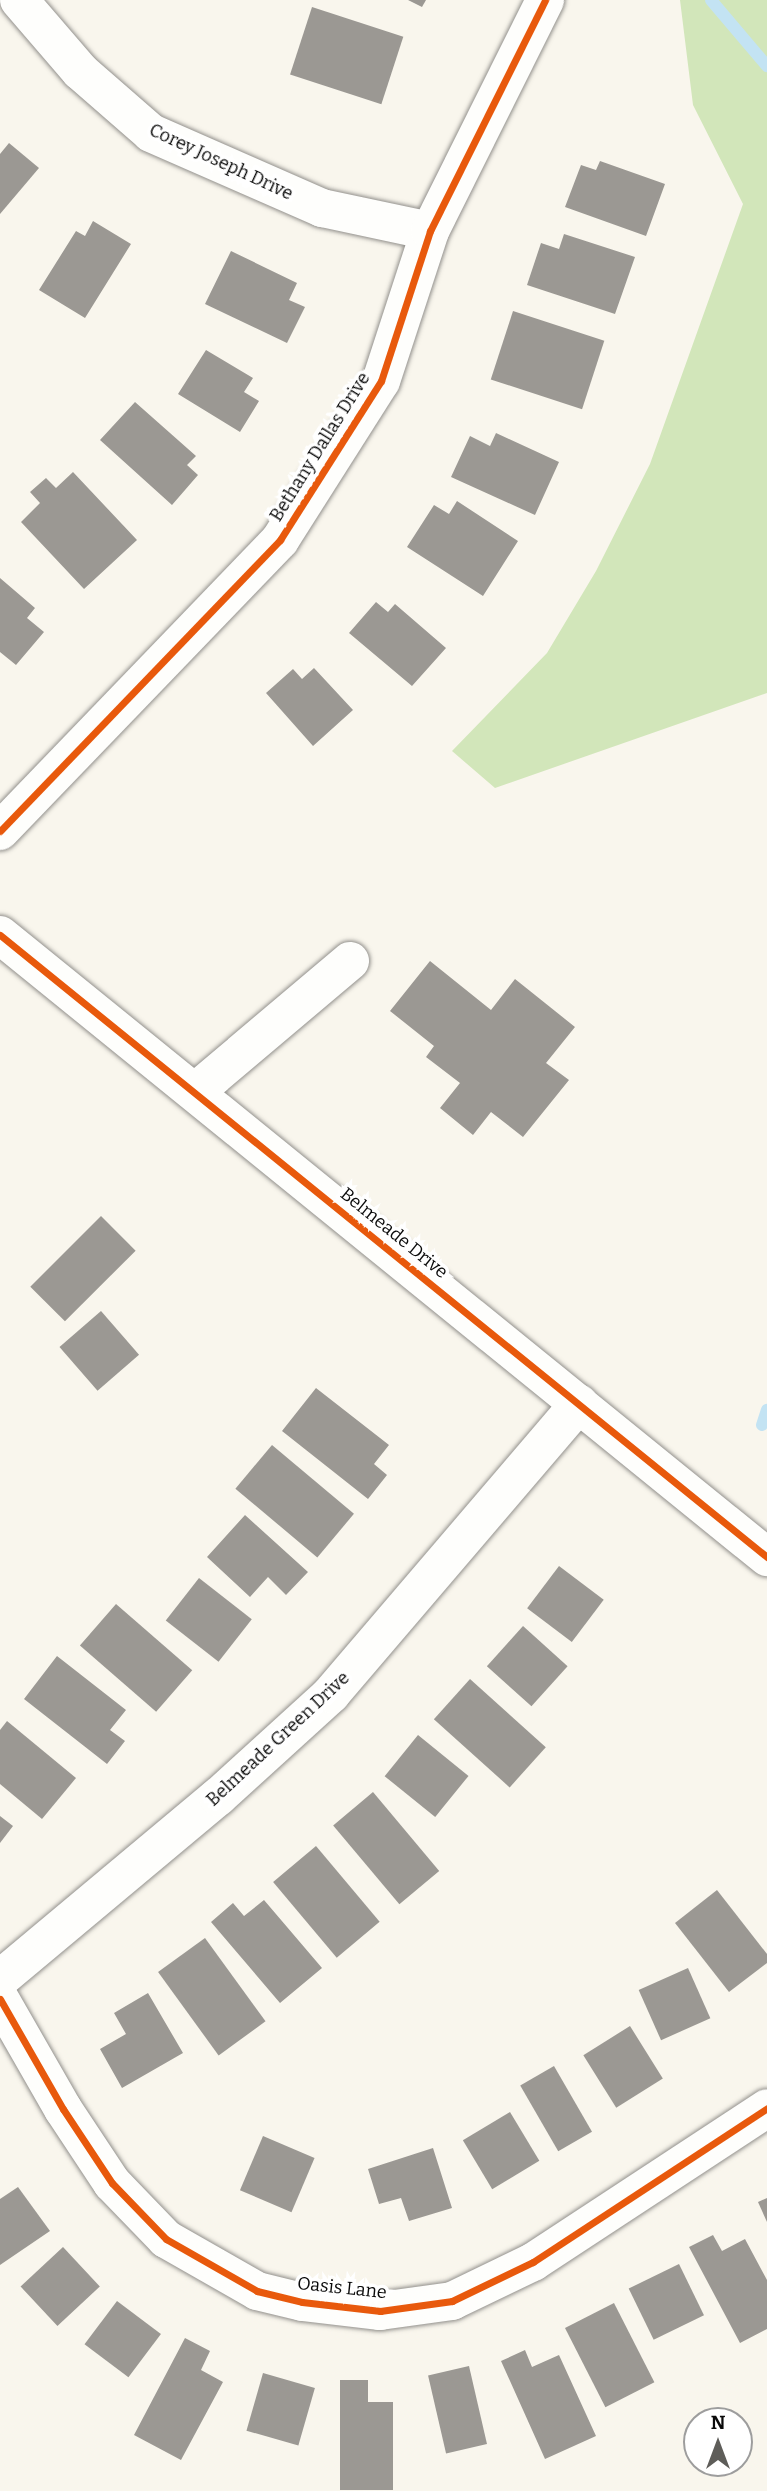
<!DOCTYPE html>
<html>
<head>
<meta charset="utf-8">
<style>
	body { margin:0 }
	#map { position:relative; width:767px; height:2491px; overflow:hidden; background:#f9f6ed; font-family:Bitter,serif }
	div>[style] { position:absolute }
	.forest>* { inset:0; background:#d2e6ba }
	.stream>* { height:12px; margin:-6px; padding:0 6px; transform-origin:6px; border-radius:6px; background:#c3e3f3 }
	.building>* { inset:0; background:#9b9893; transform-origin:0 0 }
	.roads { filter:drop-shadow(0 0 2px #92908c) drop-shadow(0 0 2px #92908c) }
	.minor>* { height:38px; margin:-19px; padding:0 19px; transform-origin:19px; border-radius:19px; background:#fefefc }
	.cycleway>* { height:7px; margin:-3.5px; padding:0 3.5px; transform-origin:3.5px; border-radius:3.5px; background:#e8590c }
	span { translate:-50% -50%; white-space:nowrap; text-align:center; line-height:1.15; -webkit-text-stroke:7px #fff; paint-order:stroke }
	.street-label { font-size:18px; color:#0a0a0a }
	.north { position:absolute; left:683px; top:2407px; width:70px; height:70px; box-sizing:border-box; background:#fff; border:2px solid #9d9d9d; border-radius:50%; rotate:0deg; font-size:19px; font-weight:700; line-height:28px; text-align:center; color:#0a0a0a }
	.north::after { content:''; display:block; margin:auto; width:24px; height:32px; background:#5e5d59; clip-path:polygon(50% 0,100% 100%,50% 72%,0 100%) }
</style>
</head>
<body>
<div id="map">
	<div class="forest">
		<i style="clip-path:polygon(680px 0,767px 0,767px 693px,495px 788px,452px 751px,547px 653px,596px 571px,650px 464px,743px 204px,693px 105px)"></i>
	</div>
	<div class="stream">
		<i style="left:711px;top:0;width:87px;rotate:49.7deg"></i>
		<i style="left:762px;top:1425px;width:16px;rotate:-72deg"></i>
	</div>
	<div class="building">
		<i style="clip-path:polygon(408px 0,426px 0,422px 7px)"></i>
		<i style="left:312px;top:7px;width:96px;height:71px;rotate:18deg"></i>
		<i style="clip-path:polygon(9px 143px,39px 168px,0 214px,0 154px)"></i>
		<i style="clip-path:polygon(600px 161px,665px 184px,646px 236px,565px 207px,581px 165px,596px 170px)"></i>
		<i style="clip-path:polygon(93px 221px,131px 244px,85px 318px,39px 290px,76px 231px,85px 236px)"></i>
		<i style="clip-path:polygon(564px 234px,635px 257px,615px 314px,527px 285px,541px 243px,559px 249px)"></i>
		<i style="clip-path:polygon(231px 251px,297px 283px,289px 300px,305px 307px,287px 343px,205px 304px)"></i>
		<i style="left:513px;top:311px;width:96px;height:72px;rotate:18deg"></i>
		<i style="clip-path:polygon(206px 350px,253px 378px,244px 392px,259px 401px,240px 432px,178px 394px)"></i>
		<i style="clip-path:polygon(135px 402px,196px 456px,187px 465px,198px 475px,172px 505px,100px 440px)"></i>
		<i style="clip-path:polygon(496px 433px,559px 462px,535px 515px,451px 477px,470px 436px,490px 446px)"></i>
		<i style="clip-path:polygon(73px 472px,137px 540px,84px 589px,21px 522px,40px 503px,30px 492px,46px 478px,56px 488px)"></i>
		<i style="clip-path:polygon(457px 501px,518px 541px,483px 596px,407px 547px,434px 505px,449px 514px)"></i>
		<i style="clip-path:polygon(0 578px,35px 608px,27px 618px,44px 632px,16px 665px,0 652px)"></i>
		<i style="clip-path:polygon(376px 602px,388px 612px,395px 604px,446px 648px,412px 686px,349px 633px)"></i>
		<i style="clip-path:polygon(314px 668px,353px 710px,313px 746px,266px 693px,293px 669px,302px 679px)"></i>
		<i style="clip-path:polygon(430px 961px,491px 1010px,515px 979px,575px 1027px,546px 1063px,569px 1080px,523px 1137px,491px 1112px,473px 1135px,440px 1108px,460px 1083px,426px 1057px,434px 1046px,390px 1011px)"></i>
		<i style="left:101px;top:1216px;width:49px;height:100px;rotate:45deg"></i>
		<i style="left:101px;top:1311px;width:58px;height:55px;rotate:49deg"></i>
		<i style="clip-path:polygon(316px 1388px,389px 1445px,374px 1464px,387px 1475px,368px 1499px,282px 1431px)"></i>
		<i style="left:272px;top:1445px;width:107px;height:57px;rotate:40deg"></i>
		<i style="clip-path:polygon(245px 1515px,308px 1572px,286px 1595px,268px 1577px,250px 1597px,207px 1557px)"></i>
		<i style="left:559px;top:1566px;width:56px;height:53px;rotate:37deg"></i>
		<i style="left:199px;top:1578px;width:67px;height:54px;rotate:38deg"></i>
		<i style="left:116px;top:1604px;width:101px;height:55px;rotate:41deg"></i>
		<i style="left:523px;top:1626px;width:60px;height:54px;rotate:42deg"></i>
		<i style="clip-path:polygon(57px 1656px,126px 1710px,110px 1730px,125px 1741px,107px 1764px,24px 1699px)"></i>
		<i style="left:470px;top:1679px;width:102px;height:54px;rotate:42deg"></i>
		<i style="clip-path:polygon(7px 1721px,76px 1778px,42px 1819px,0 1784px,0 1730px)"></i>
		<i style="left:418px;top:1735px;width:65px;height:53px;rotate:39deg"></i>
		<i style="left:373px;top:1792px;width:103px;height:52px;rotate:50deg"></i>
		<i style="clip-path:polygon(0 1816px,13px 1826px,0 1843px)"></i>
		<i style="left:316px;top:1846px;width:99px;height:56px;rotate:50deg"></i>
		<i style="clip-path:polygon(717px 1890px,767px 1954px,767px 1963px,729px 1992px,675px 1923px)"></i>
		<i style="clip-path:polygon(264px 1900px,322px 1968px,280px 2003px,211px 1922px,233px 1903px,244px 1916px)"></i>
		<i style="left:205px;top:1938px;width:103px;height:58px;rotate:54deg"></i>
		<i style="left:688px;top:1968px;width:55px;height:54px;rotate:66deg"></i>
		<i style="clip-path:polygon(148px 1993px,183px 2053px,122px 2088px,100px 2049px,126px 2034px,114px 2013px)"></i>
		<i style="left:630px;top:2026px;width:62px;height:55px;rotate:58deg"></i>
		<i style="left:554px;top:2066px;width:76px;height:39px;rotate:60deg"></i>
		<i style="left:510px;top:2112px;width:57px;height:55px;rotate:59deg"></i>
		<i style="left:263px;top:2136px;width:56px;height:59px;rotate:23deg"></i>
		<i style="clip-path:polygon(433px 2148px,452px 2208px,409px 2221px,401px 2198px,379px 2204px,368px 2169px)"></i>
		<i style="clip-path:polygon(18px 2187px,50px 2231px,0 2265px,0 2199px)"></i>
		<i style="clip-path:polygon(767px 2198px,767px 2222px,758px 2202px)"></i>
		<i style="clip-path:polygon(713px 2235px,722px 2251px,745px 2239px,767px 2280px,767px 2329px,740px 2343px,689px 2247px)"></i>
		<i style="left:63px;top:2247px;width:54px;height:58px;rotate:47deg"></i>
		<i style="left:679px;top:2264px;width:57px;height:56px;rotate:64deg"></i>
		<i style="left:117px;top:2301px;width:55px;height:54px;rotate:37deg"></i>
		<i style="left:614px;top:2303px;width:89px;height:55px;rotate:63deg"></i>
		<i style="clip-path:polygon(185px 2338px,210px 2351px,201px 2370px,223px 2382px,181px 2460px,134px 2435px)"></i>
		<i style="clip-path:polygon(525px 2350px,532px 2367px,559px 2355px,596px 2436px,545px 2459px,501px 2361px)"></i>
		<i style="left:469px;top:2366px;width:80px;height:42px;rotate:77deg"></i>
		<i style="left:263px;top:2373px;width:54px;height:60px;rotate:16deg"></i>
		<i style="clip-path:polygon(340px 2380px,368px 2380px,368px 2402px,393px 2402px,393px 2490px,340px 2490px)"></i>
	</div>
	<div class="roads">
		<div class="minor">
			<i style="left:19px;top:0;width:94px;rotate:49.3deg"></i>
			<i style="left:80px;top:71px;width:94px;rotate:41.1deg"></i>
			<i style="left:151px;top:133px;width:187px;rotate:23.7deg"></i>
			<i style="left:322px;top:208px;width:110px;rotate:12deg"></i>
			<i style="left:0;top:831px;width:404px;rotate:-46.1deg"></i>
			<i style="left:280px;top:540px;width:188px;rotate:-57.6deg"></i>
			<i style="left:381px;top:381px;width:158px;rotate:-71.9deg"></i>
			<i style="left:430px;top:231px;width:258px;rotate:-63.5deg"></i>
			<i style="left:0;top:935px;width:988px;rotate:39.04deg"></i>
			<i style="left:195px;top:1092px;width:203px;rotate:-40.2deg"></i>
			<i style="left:0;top:1979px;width:284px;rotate:-39.9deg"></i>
			<i style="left:218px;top:1797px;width:153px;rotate:-42.3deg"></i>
			<i style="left:331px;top:1694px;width:382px;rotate:-49.5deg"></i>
			<i style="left:0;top:1999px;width:127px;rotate:60.2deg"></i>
			<i style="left:63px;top:2109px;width:89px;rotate:56.5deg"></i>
			<i style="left:112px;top:2183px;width:78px;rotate:46deg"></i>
			<i style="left:166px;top:2239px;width:105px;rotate:29.7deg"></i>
			<i style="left:257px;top:2291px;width:46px;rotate:13.7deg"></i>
			<i style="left:302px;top:2302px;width:79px;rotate:6.6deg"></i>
			<i style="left:380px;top:2311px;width:73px;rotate:-7.9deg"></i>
			<i style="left:452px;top:2301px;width:90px;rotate:-25.7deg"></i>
			<i style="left:533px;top:2262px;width:280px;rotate:-33.3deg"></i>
		</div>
	</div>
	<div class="cycleway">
		<i style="left:0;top:831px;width:404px;rotate:-46.1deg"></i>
		<i style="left:280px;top:540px;width:188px;rotate:-57.6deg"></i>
		<i style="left:381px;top:381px;width:158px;rotate:-71.9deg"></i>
		<i style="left:430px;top:231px;width:258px;rotate:-63.5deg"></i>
		<i style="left:0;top:935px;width:988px;rotate:39.04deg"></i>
		<i style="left:0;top:1999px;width:127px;rotate:60.2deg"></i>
		<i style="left:63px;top:2109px;width:89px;rotate:56.5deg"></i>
		<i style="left:112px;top:2183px;width:78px;rotate:46deg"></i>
		<i style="left:166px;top:2239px;width:105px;rotate:29.7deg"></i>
		<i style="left:257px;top:2291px;width:46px;rotate:13.7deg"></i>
		<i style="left:302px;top:2302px;width:79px;rotate:6.6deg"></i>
		<i style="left:380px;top:2311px;width:73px;rotate:-7.9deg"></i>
		<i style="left:452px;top:2301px;width:90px;rotate:-25.7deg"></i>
		<i style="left:533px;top:2262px;width:280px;rotate:-33.3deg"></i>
	</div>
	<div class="street-label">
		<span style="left:221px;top:162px;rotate:25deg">Corey Joseph Drive</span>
		<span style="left:320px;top:447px;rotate:-58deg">Bethany Dallas Drive</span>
		<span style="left:394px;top:1233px;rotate:39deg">Belmeade Drive</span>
		<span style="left:278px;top:1739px;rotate:-43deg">Belmeade Green Drive</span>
		<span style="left:342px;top:2288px;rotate:6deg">Oasis Lane</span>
	</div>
	<div class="north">N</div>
</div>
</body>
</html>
